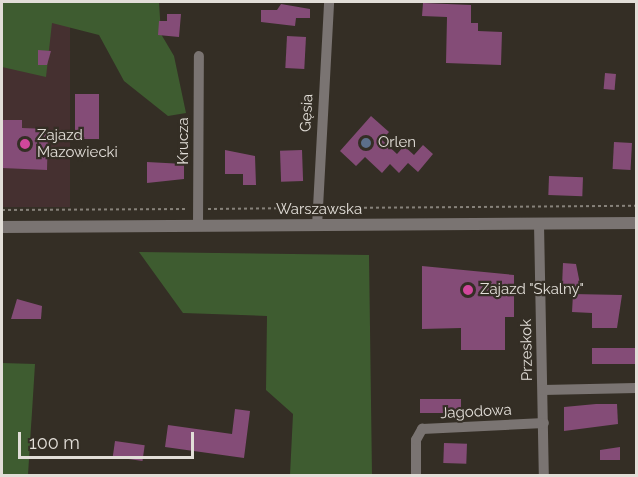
<!DOCTYPE html>
<html>
<head>
<meta charset="utf-8">
<style>
	body { margin:0 }
	#map { position:relative; width:638px; height:477px; overflow:hidden; background:#342e25; font-family:Raleway,sans-serif }
	div>[style] { position:absolute }
	.commercial>* { inset:0; background:#453030; transform-origin:0 0 }
	.green>* { inset:0; background:#3e5c30 }
	.building>* { inset:0; background:#844c77; transform-origin:0 0 }
	.path>* { height:2px; margin-top:-1px; transform-origin:0; background:repeating-linear-gradient(90deg,#87827a 0 3px,transparent 0 6px) }
	.minor>* { height:10px; margin:-5px; padding:0 5px; transform-origin:5px; border-radius:5px; background:#7a7472 }
	.tertiary>* { height:12px; margin:-6px; padding:0 6px; transform-origin:6px; border-radius:6px; background:#7a7472 }
	.dots>* { width:16px; height:16px; translate:-50% -50%; box-sizing:border-box; border:3px solid #342e25; border-radius:50% }
	span { translate:-50% -50%; white-space:nowrap; text-align:center; line-height:1.15; -webkit-text-stroke:4.5px #342e25; paint-order:stroke }
	.street-label { font-size:15px; color:#e2ded8 }
	.poi-label { font-size:15px; color:#e2ded8 }
	.left { translate:0 -50%; text-align:left }
	.frame { position:absolute; inset:0; border:3px solid #e2ded8; pointer-events:none }
	.scale { position:absolute; left:18px; top:432px; width:176px; height:27px; box-sizing:border-box; border:3px solid #e2ded8; border-top:0; padding-left:8px; font-size:18px; line-height:21px; white-space:nowrap; color:#e2ded8; -webkit-text-stroke:4px #342e25; paint-order:stroke }
</style>
</head>
<body>
<div id="map">
	<div class="commercial">
		<i style="left:2px;top:2px;width:68px;height:205px"></i>
	</div>
	<div class="green">
		<i style="clip-path:polygon(2px 2px,159px 2px,161px 34px,174px 56px,186px 113px,168px 116px,124px 81px,99px 35px,52px 23px,46px 77px,2px 67px)"></i>
		<i style="clip-path:polygon(139px 252px,369px 255px,372px 475px,290px 475px,293px 414px,266px 390px,267px 316px,183px 313px)"></i>
		<i style="clip-path:polygon(2px 363px,35px 364px,28px 475px,2px 475px)"></i>
	</div>
	<div class="building">
		<i style="clip-path:polygon(423px 3px,471px 5px,471px 23px,478px 23px,478px 31px,502px 32px,501px 65px,446px 63px,447px 17px,422px 16px)"></i>
		<i style="clip-path:polygon(281px 4px,310px 9px,310px 18px,296px 18px,295px 26px,261px 22px,261px 10px,277px 10px)"></i>
		<i style="clip-path:polygon(167px 14px,181px 14px,179px 37px,158px 35px,159px 21px,167px 21px)"></i>
		<i style="left:287px;top:36px;width:19px;height:32px;rotate:3deg"></i>
		<i style="clip-path:polygon(38px 50px,51px 51px,47px 65px,38px 65px)"></i>
		<i style="left:605px;top:73px;width:11px;height:16px;rotate:5deg"></i>
		<i style="left:75px;top:94px;width:24px;height:45px"></i>
		<i style="clip-path:polygon(371px 116px,389px 132px,382px 140px,397px 154px,404px 146px,414px 155px,423px 145px,433px 154px,418px 172px,408px 163px,399px 173px,390px 164px,382px 173px,365px 157px,356px 166px,340px 151px)"></i>
		<i style="clip-path:polygon(2px 120px,22px 120px,22px 128px,48px 129px,47px 170px,2px 168px)"></i>
		<i style="left:614px;top:142px;width:18px;height:27px;rotate:3deg"></i>
		<i style="clip-path:polygon(225px 150px,255px 156px,256px 185px,243px 185px,243px 174px,225px 174px)"></i>
		<i style="left:302px;top:150px;width:31px;height:22px;rotate:88deg"></i>
		<i style="clip-path:polygon(147px 162px,184px 164px,184px 179px,147px 183px)"></i>
		<i style="left:549px;top:176px;width:34px;height:19px;rotate:2deg"></i>
		<i style="clip-path:polygon(563px 263px,576px 264px,581px 289px,562px 286px)"></i>
		<i style="clip-path:polygon(422px 266px,514px 275px,514px 317px,505px 317px,505px 350px,461px 350px,461px 328px,422px 329px)"></i>
		<i style="clip-path:polygon(573px 294px,622px 295px,617px 328px,592px 328px,592px 313px,572px 312px)"></i>
		<i style="clip-path:polygon(17px 299px,42px 306px,41px 319px,11px 319px)"></i>
		<i style="left:636px;top:348px;width:16px;height:44px;rotate:90deg"></i>
		<i style="left:420px;top:399px;width:41px;height:14px"></i>
		<i style="clip-path:polygon(596px 404px,617px 404px,618px 424px,564px 431px,564px 407px)"></i>
		<i style="clip-path:polygon(235px 409px,250px 411px,244px 458px,165px 447px,168px 425px,232px 434px)"></i>
		<i style="left:115px;top:441px;width:30px;height:16px;rotate:8deg"></i>
		<i style="left:444px;top:443px;width:23px;height:20px;rotate:2deg"></i>
		<i style="clip-path:polygon(620px 447px,620px 460px,600px 460px,600px 450px)"></i>
	</div>
	<div class="path">
		<i style="left:328px;top:208px;width:308px;rotate:-0.4deg"></i>
		<i style="left:208px;top:209px;width:100px;rotate:-0.6deg"></i>
		<i style="left:2px;top:210px;width:186px;rotate:-0.3deg"></i>
	</div>
	<div class="minor">
		<i style="left:539px;top:224px;width:252px;rotate:88.9deg"></i>
		<i style="left:198px;top:226px;width:170px;rotate:-89.7deg"></i>
		<i style="left:317px;top:226px;width:224px;rotate:-86.9deg"></i>
		<i style="left:543px;top:390px;width:93px;rotate:-1.2deg"></i>
		<i style="left:416px;top:476px;width:36px;rotate:-90deg"></i>
		<i style="left:416px;top:440px;width:13px;rotate:-61deg"></i>
		<i style="left:422px;top:429px;width:122px;rotate:-2.8deg"></i>
	</div>
	<div class="tertiary">
		<i style="left:2px;top:227px;width:634px;rotate:-0.36deg"></i>
	</div>
	<div class="dots">
		<i style="left:366px;top:143px;background:#5c6f8a"></i>
		<i style="left:25px;top:144px;background:#d1479c"></i>
		<i style="left:468px;top:290px;background:#d1479c"></i>
	</div>
	<div class="street-label">
		<span style="left:307px;top:113px;rotate:-87deg">Gęsia</span>
		<span style="left:184px;top:141px;rotate:-90deg">Krucza</span>
		<span style="left:319px;top:210px">Warszawska</span>
		<span style="left:527px;top:350px;rotate:-91deg">Przeskok</span>
		<span style="left:476px;top:412px;rotate:-3deg">Jagodowa</span>
	</div>
	<div class="poi-label">
		<span class="left" style="left:37px;top:144px">Zajazd<br>Mazowiecki</span>
		<span class="left" style="left:378px;top:143px">Orlen</span>
		<span class="left" style="left:480px;top:290px">Zajazd "Skalny"</span>
	</div>
	<div class="frame"></div>
	<div class="scale">100 m</div>
</div>
</body>
</html>
